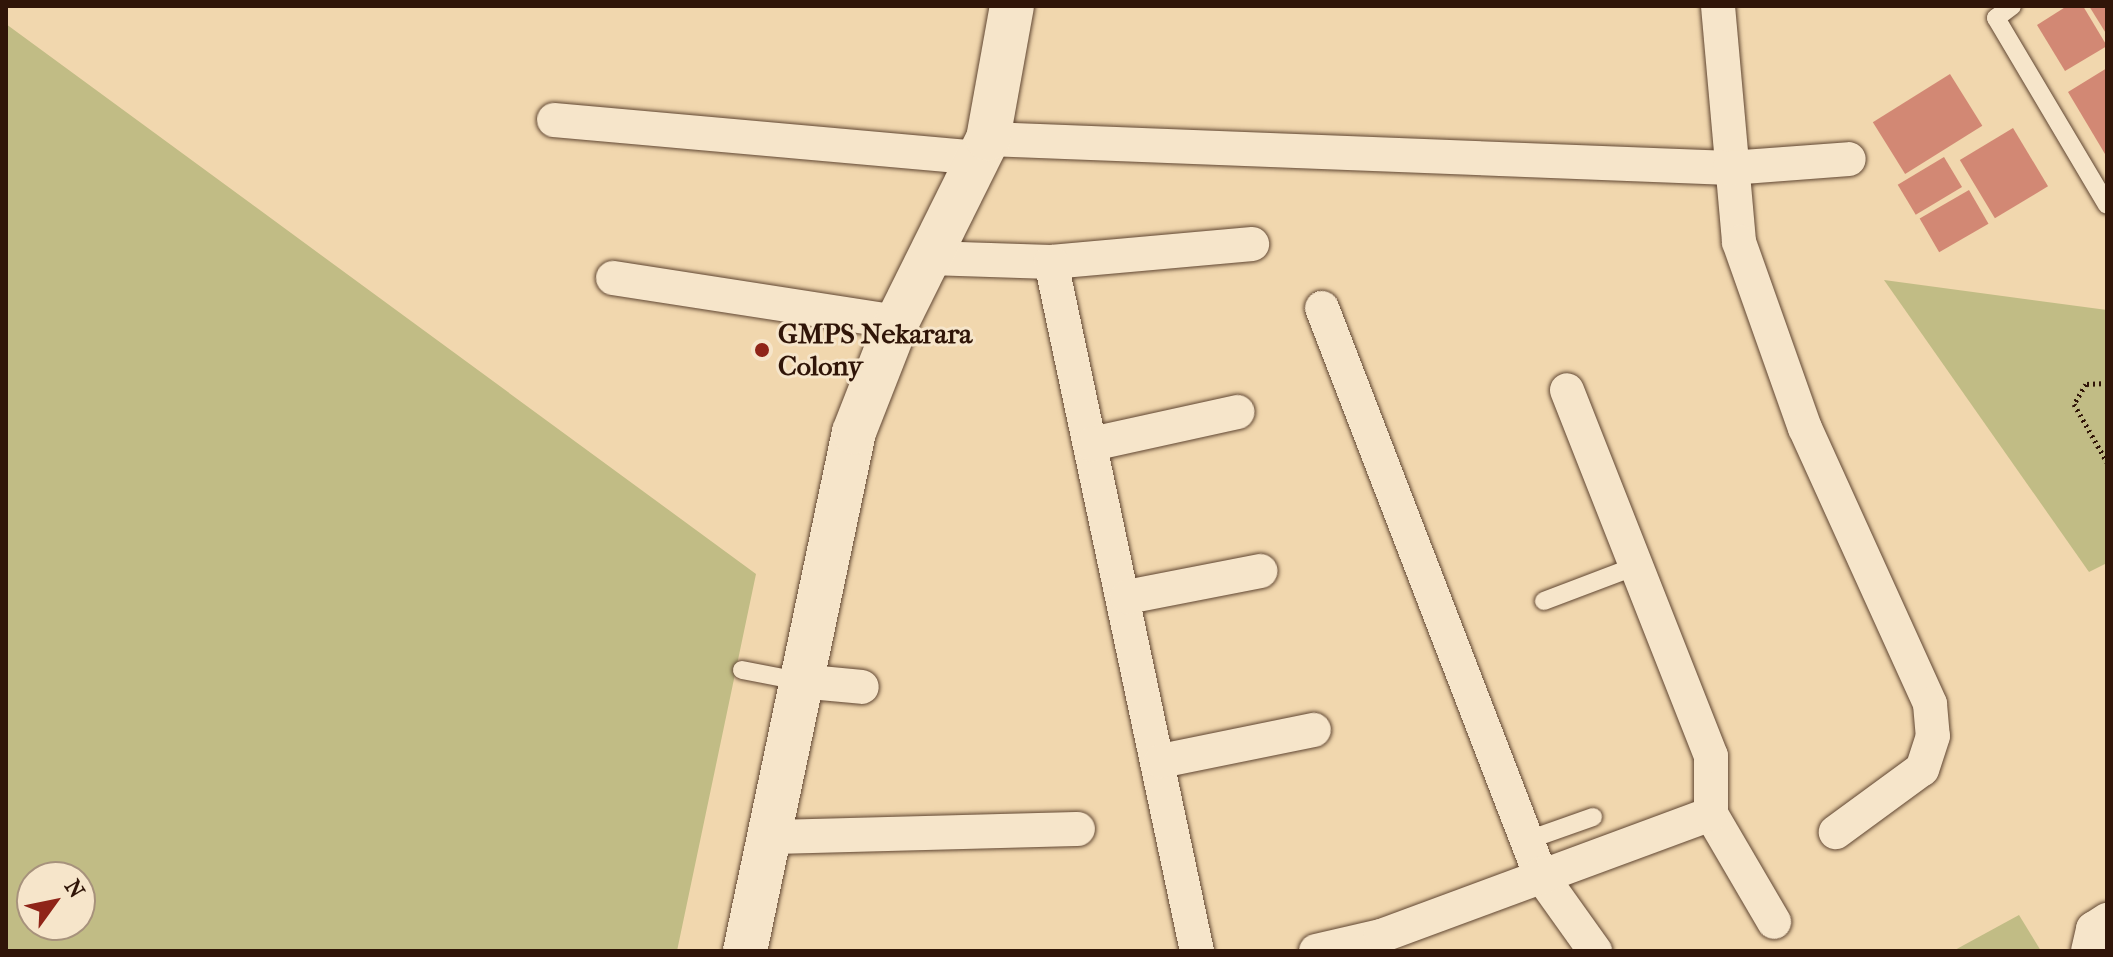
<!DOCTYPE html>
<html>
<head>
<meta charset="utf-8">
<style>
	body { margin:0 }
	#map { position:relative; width:2113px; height:957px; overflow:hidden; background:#f1d7ae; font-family:"IM FELL French Canon",serif }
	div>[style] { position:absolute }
	.green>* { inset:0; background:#c1bc85 }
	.building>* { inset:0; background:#d28874; transform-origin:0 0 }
	.path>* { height:5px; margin-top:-2.5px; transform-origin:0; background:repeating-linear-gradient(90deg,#301508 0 2px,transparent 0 6px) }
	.roads { filter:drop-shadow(0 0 2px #604632) drop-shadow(0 0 2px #604632) }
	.service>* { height:18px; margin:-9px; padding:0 9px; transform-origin:9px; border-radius:9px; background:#f6e5ca }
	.minor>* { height:34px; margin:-17px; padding:0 17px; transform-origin:17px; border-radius:17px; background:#f6e5ca }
	.tertiary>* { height:44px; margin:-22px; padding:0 22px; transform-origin:22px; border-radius:22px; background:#f6e5ca }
	.dots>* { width:22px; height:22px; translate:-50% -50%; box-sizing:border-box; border:4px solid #f6e5ca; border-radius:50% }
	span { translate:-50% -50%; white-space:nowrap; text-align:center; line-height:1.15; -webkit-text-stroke:6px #f6e5ca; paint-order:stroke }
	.poi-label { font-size:28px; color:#301508; font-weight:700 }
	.left { translate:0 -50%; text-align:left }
	.frame { position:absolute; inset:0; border:8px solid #301508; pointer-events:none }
	.north { position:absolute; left:16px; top:861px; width:80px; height:80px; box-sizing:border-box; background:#f6e5ca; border:2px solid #a7927c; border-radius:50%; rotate:57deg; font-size:22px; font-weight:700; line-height:32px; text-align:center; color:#301508 }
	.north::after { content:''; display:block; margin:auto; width:28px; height:36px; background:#8f2418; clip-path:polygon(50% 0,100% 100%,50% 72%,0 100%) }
</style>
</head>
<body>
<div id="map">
	<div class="green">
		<i style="clip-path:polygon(evenodd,6px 24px,756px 574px,677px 951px,6px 951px,6px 24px,32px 877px,80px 877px,80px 925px,32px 925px,32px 877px)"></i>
		<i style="clip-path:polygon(1884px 280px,2107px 310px,2107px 563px,2089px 572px)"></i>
		<i style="clip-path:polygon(2019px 915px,2041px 951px,1953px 951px)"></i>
	</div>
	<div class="building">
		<i style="clip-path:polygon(2067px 6px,2083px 6px,2107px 46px,2065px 71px,2037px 25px)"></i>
		<i style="clip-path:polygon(2089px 6px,2107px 6px,2107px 35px)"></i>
		<i style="clip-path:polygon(2107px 68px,2107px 153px,2105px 154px,2068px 92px)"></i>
		<i style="left:1950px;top:74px;width:61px;height:91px;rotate:58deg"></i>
		<i style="left:2013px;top:128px;width:68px;height:62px;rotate:59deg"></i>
		<i style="left:1944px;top:157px;width:35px;height:54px;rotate:59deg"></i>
		<i style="left:1969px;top:190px;width:39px;height:57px;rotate:60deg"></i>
	</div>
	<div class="path">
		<i style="left:2107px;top:383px;width:21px;rotate:177deg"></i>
		<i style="left:2086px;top:384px;width:23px;rotate:121deg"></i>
		<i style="left:2074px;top:404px;width:67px;rotate:60.4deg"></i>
	</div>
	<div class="roads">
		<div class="service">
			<i style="left:2012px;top:6px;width:20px;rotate:143deg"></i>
			<i style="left:1996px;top:18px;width:217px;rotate:59.3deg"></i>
			<i style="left:1544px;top:601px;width:98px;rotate:-20.8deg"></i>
			<i style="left:742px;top:670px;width:58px;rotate:10.9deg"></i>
			<i style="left:1528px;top:840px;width:69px;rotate:-19.5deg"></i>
		</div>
		<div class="minor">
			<i style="left:1718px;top:6px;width:237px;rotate:84.9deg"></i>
			<i style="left:1739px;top:242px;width:197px;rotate:70.5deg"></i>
			<i style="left:1805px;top:428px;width:303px;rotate:65.6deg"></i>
			<i style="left:1930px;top:704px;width:32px;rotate:85deg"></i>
			<i style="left:1933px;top:736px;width:35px;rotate:108deg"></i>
			<i style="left:1922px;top:769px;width:107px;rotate:143.8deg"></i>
			<i style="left:554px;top:120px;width:426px;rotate:5.1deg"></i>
			<i style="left:988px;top:139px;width:743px;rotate:2.24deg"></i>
			<i style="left:1730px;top:168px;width:119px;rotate:-4.3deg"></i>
			<i style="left:929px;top:258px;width:122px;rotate:1.9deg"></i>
			<i style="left:1051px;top:262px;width:202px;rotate:-5.1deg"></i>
			<i style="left:1051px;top:262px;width:704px;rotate:78.04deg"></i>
			<i style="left:613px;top:278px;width:287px;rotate:8.8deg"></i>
			<i style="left:1322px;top:308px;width:607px;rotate:68.94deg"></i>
			<i style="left:1540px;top:874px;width:95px;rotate:54.5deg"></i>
			<i style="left:1092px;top:444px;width:149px;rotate:-12.4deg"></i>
			<i style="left:1127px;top:597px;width:136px;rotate:-11deg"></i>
			<i style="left:799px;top:681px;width:63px;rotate:5.4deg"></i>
			<i style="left:1161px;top:761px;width:156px;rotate:-11.5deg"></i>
			<i style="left:1711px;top:814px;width:125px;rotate:59.7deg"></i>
			<i style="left:773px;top:837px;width:305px;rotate:-1.5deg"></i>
			<i style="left:1316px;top:951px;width:67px;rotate:-13deg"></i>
			<i style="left:1381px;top:936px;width:352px;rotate:-20.3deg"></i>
			<i style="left:1711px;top:814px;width:58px;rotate:-90deg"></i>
			<i style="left:1711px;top:756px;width:393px;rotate:-111.5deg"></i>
			<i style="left:2088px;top:951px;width:23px;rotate:-77deg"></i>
			<i style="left:2093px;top:929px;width:17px;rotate:-33deg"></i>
		</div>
		<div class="tertiary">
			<i style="left:745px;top:951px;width:530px;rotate:-78.14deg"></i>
			<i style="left:854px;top:432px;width:118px;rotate:-68.6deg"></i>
			<i style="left:897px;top:322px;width:204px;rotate:-63.6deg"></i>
			<i style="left:988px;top:139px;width:135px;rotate:-79.8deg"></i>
		</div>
	</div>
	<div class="dots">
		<i style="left:762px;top:350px;background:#8f2418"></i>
	</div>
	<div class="poi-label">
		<span class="left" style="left:778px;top:350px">GMPS Nekarara<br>Colony</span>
	</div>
	<div class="frame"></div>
	<div class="north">N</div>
</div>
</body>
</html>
